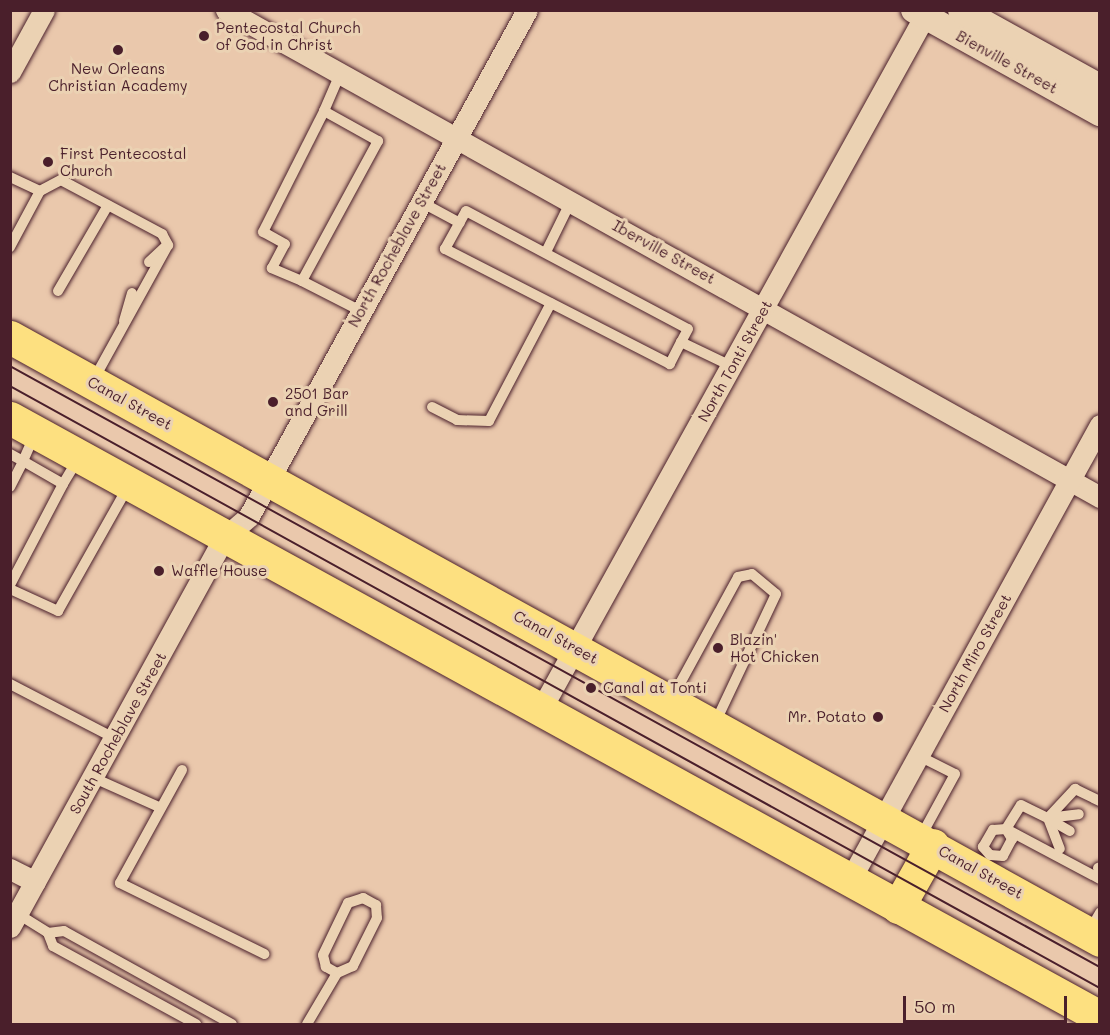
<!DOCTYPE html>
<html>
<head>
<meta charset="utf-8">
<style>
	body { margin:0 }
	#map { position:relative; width:1110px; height:1035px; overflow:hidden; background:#eac8ac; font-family:Mali,sans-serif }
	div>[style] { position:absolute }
	.roads { filter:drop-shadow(0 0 2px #4a1f2b) drop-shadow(0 0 2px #4a1f2b) }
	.service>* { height:10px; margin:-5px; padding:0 5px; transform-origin:5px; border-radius:5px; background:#ebd2b3 }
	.minor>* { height:21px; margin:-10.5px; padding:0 10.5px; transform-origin:10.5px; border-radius:10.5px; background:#ebd2b3 }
	.tertiary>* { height:26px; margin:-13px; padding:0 13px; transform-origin:13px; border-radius:13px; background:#ebd2b3 }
	.primary>* { height:33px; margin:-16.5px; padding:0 16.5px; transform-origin:16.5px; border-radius:16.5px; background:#fde080 }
	.tram>* { height:1.5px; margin:-0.75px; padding:0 0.75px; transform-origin:0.75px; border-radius:0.75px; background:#4a1f2b }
	.dots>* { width:16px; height:16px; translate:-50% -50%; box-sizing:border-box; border:3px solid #ebd2b3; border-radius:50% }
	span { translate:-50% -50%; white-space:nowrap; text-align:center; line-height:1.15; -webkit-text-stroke:6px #ebd2b3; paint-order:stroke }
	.poi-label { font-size:15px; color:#4a1f2b }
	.left { translate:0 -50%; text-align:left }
	.right { translate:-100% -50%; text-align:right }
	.street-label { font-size:15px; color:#4a1f2b }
	.frame { position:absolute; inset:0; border:12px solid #4a1f2b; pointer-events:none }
	.scale { position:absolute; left:903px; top:996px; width:164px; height:27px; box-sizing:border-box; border:3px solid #4a1f2b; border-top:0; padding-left:8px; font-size:18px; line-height:21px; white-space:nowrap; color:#4a1f2b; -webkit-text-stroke:4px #ebd2b3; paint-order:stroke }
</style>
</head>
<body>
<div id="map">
	<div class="roads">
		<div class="service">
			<i style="left:340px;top:74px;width:40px;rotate:113.4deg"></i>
			<i style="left:324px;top:111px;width:62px;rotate:29.1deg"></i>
			<i style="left:378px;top:141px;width:159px;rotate:118.5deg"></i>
			<i style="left:302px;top:281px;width:66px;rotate:27deg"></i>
			<i style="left:10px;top:177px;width:33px;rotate:25deg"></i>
			<i style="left:40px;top:191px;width:64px;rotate:118.2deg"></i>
			<i style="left:40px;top:191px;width:24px;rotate:-28deg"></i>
			<i style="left:61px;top:180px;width:115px;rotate:28.1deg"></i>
			<i style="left:162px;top:234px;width:13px;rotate:61deg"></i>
			<i style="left:421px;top:202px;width:44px;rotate:28.3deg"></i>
			<i style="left:546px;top:252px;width:57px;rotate:-63.9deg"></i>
			<i style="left:149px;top:262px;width:22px;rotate:-43deg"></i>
			<i style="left:302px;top:281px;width:33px;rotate:-157deg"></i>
			<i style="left:272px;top:268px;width:27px;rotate:-62deg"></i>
			<i style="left:285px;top:244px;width:25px;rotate:-151deg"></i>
			<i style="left:263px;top:232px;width:136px;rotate:-63.2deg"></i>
			<i style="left:58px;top:291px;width:99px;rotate:-59.8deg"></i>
			<i style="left:124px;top:321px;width:29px;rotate:-74deg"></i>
			<i style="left:681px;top:342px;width:25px;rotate:117deg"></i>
			<i style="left:670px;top:364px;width:253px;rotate:-152.9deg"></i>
			<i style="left:445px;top:249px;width:43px;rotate:-61.1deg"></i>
			<i style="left:466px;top:211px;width:251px;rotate:28deg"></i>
			<i style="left:688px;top:329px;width:15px;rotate:118deg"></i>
			<i style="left:681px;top:342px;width:55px;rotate:25.6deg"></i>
			<i style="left:94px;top:379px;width:153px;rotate:-61.1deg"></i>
			<i style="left:432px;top:407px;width:28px;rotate:27deg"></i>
			<i style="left:457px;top:420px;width:32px;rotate:2deg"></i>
			<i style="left:489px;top:421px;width:133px;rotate:-62.3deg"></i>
			<i style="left:10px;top:454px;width:15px;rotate:28deg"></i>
			<i style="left:23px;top:461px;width:27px;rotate:-66deg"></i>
			<i style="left:10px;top:487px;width:29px;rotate:-63deg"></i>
			<i style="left:23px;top:461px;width:46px;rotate:29.9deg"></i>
			<i style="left:63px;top:484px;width:29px;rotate:-59deg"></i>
			<i style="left:10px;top:585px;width:114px;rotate:-62.3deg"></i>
			<i style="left:10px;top:589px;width:53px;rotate:24.6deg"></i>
			<i style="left:58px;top:611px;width:142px;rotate:-60.6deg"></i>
			<i style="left:10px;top:684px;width:117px;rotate:27.4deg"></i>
			<i style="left:671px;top:700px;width:140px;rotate:-61.4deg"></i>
			<i style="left:738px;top:577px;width:14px;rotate:-12deg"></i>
			<i style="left:752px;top:574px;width:31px;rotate:40deg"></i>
			<i style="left:776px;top:594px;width:143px;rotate:115.3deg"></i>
			<i style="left:919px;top:756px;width:40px;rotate:26.6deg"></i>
			<i style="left:955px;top:774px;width:73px;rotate:118.7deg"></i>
			<i style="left:182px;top:770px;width:129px;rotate:118.8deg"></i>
			<i style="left:120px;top:883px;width:161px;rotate:26.2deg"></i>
			<i style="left:94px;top:778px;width:73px;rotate:24.1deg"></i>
			<i style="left:1048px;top:818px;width:33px;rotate:69deg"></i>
			<i style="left:1048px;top:818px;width:31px;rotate:-7deg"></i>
			<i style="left:1049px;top:819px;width:24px;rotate:30deg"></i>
			<i style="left:1006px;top:829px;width:12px;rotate:59deg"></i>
			<i style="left:1012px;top:839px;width:19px;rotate:118deg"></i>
			<i style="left:1003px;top:856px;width:13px;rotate:-176deg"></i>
			<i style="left:990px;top:855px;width:11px;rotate:-131deg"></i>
			<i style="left:983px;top:847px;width:20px;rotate:-60deg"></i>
			<i style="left:993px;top:830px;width:13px;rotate:-4deg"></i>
			<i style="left:1006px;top:829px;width:106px;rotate:28deg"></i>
			<i style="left:1006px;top:829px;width:28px;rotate:-58deg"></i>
			<i style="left:1021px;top:805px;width:30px;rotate:26deg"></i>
			<i style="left:1048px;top:818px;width:40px;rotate:-47deg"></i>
			<i style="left:1075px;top:789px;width:28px;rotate:26deg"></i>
			<i style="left:1098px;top:868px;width:2px;rotate:-27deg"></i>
			<i style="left:363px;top:898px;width:15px;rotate:28deg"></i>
			<i style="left:376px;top:905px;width:13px;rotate:86deg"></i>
			<i style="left:377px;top:918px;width:54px;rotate:116.6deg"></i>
			<i style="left:353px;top:966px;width:17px;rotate:156deg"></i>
			<i style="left:337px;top:973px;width:13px;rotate:-151deg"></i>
			<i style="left:326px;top:967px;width:12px;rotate:-104deg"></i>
			<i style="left:323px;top:955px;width:58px;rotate:-64.3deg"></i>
			<i style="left:348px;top:903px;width:16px;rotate:-18deg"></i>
			<i style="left:18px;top:914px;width:36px;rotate:32deg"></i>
			<i style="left:48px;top:933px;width:14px;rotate:69deg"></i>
			<i style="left:53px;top:946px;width:163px;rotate:28.6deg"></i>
			<i style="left:1090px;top:930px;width:20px;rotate:-60deg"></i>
			<i style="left:48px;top:933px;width:16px;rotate:-7deg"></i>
			<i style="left:64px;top:931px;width:192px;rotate:29deg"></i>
			<i style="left:307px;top:1024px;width:59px;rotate:-59.5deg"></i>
		</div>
		<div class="minor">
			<i style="left:226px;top:10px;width:1001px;rotate:29.13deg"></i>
			<i style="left:10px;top:72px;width:71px;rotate:-61.3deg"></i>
			<i style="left:540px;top:711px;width:801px;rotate:-61.04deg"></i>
			<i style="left:10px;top:869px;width:28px;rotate:27deg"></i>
			<i style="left:850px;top:880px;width:519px;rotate:-61.21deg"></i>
			<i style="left:10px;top:927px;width:444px;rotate:-61.2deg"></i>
			<i style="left:224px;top:538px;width:33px;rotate:-41deg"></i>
			<i style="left:249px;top:516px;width:577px;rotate:-61.22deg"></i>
		</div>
		<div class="tertiary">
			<i style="left:914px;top:10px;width:213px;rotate:29deg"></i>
			<i style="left:961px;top:10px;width:159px;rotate:29deg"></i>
		</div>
		<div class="primary">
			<i style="left:10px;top:337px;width:1246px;rotate:28.95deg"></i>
			<i style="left:10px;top:418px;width:1244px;rotate:28.79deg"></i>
			<i style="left:898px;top:907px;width:71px;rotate:-60.6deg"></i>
		</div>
	</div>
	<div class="tram">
		<i style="left:10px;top:366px;width:1245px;rotate:28.87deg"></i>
		<i style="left:10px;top:386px;width:1245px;rotate:28.91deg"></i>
	</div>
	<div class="dots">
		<i style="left:204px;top:36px;background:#4a1f2b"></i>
		<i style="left:118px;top:50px;background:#4a1f2b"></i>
		<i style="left:48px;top:162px;background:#4a1f2b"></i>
		<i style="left:273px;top:402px;background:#4a1f2b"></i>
		<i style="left:159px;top:571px;background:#4a1f2b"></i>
		<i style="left:718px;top:648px;background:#4a1f2b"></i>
		<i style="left:591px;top:688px;background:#4a1f2b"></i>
		<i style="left:878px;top:717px;background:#4a1f2b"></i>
	</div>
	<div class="poi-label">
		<span class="left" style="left:216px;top:36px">Pentecostal Church<br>of God in Christ</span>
		<span style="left:118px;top:77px">New Orleans<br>Christian Academy</span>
		<span class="left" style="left:60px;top:162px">First Pentecostal<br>Church</span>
		<span class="left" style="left:285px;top:402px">2501 Bar<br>and Grill</span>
		<span class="left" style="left:171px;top:571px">Waffle House</span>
		<span class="left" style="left:730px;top:648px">Blazin'<br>Hot Chicken</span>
		<span class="left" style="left:603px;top:688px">Canal at Tonti</span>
		<span class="right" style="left:866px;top:717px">Mr. Potato</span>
	</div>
	<div class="street-label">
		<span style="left:1007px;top:62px;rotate:29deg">Bienville Street</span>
		<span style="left:397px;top:245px;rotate:-61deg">North Rocheblave Street</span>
		<span style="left:664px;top:252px;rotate:29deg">Iberville Street</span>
		<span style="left:735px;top:361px;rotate:-61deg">North Tonti Street</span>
		<span style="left:130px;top:403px;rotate:29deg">Canal Street</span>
		<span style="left:556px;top:637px;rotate:29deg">Canal Street</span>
		<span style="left:975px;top:653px;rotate:-61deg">North Miro Street</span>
		<span style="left:118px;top:733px;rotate:-61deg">South Rocheblave Street</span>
		<span style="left:981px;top:872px;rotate:29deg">Canal Street</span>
	</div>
	<div class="frame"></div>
	<div class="scale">50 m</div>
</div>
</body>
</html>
